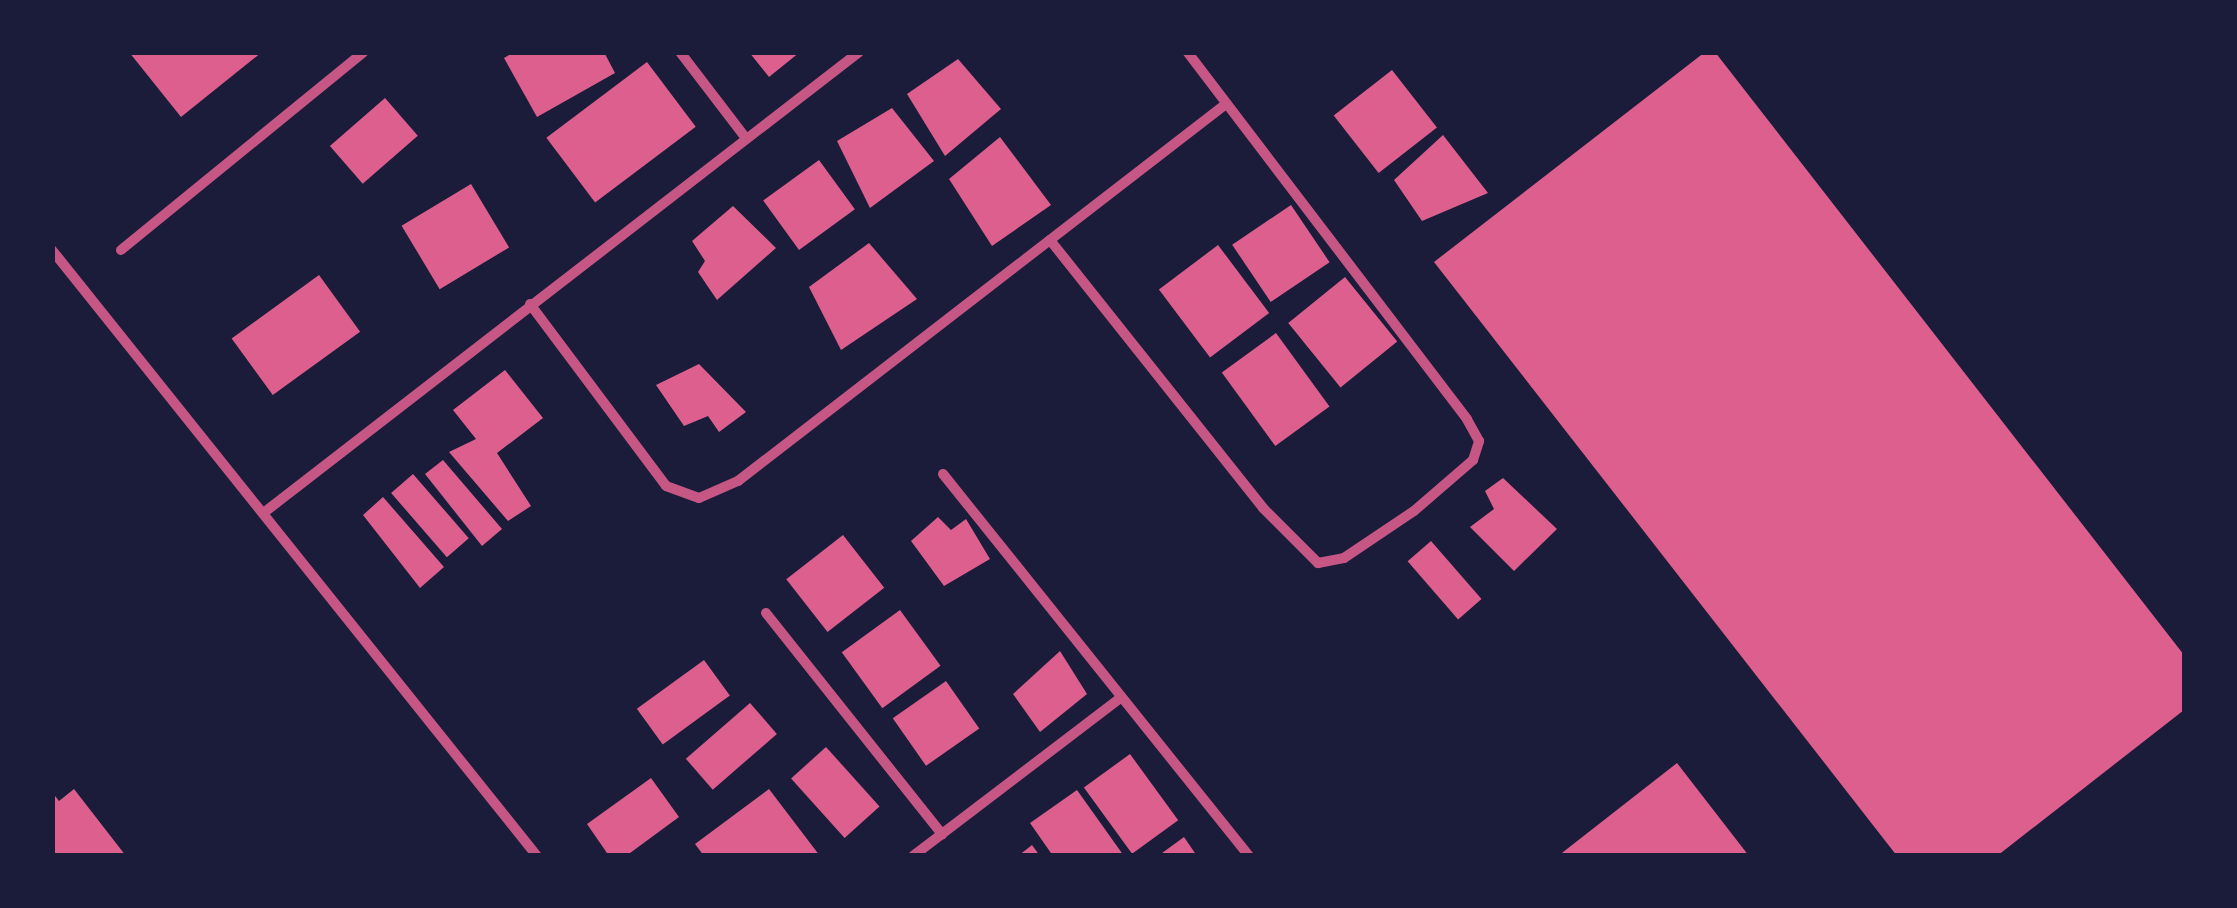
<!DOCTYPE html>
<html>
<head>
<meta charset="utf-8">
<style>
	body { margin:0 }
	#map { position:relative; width:2237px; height:908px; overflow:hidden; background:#1b1b3a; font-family:"DM Sans",sans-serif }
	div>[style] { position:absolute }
	.building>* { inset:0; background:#dd5f8e; transform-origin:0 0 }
	.minor>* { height:10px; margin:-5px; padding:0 5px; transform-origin:5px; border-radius:5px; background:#c65784 }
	span { translate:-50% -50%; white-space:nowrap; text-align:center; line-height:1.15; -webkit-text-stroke:9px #1b1b3a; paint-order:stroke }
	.frame { position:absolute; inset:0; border:55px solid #1b1b3a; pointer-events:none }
</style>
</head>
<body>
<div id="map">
	<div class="building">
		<i style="clip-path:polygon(129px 52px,262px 52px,181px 117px)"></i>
		<i style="clip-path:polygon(514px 52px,604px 52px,615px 73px,537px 117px,504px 58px)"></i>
		<i style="clip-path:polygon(749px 52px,800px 52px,769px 77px)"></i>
		<i style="clip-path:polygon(1705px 52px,1715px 52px,2184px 655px,2184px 710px,1997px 856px,1897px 856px,1434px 262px)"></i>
		<i style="clip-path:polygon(958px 59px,1001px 109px,945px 156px,907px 94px)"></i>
		<i style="left:647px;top:62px;width:81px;height:126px;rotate:53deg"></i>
		<i style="left:1392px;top:70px;width:73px;height:74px;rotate:52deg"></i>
		<i style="left:385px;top:98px;width:50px;height:73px;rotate:49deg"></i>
		<i style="clip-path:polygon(892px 108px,934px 161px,870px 208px,837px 141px)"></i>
		<i style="clip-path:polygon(1443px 135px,1488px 193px,1422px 221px,1394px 180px)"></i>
		<i style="clip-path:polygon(1000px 137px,1051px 205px,992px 246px,949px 179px)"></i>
		<i style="left:819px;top:160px;width:61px;height:69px;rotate:54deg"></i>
		<i style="left:471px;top:184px;width:74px;height:81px;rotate:59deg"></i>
		<i style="left:1291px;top:205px;width:69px;height:71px;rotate:56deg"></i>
		<i style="clip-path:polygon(733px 206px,776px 248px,717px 300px,698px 272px,705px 261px,692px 241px)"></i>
		<i style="clip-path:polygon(869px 243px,917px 299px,841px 350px,809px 287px)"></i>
		<i style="left:1218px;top:245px;width:85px;height:74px;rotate:53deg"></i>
		<i style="left:319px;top:275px;width:70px;height:108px;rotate:54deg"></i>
		<i style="left:1345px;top:277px;width:83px;height:73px;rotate:51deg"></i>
		<i style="left:1276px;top:333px;width:91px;height:67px;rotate:54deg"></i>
		<i style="clip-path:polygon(699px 364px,746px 412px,719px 432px,708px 416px,684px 426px,656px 385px)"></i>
		<i style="clip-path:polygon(505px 370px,543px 418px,497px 453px,531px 506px,508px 521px,449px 452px,476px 439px,453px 410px)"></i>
		<i style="clip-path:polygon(443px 460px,502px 529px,482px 546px,425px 474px)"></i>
		<i style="left:413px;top:474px;width:85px;height:29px;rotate:49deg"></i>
		<i style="clip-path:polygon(1503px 478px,1557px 529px,1514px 571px,1470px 527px,1494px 509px,1485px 491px)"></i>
		<i style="clip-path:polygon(383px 497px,444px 567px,420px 588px,363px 515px)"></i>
		<i style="clip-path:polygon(938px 517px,951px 530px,966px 519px,990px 559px,944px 586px,911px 541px)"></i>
		<i style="left:843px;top:535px;width:67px;height:72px;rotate:52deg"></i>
		<i style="left:1431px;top:541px;width:77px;height:31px;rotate:49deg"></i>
		<i style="left:900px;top:610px;width:69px;height:72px;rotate:54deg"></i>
		<i style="clip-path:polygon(1060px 651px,1087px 694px,1040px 732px,1013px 694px)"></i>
		<i style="left:704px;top:660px;width:44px;height:83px;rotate:54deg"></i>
		<i style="left:946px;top:681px;width:58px;height:65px;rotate:55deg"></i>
		<i style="left:750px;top:703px;width:41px;height:85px;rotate:49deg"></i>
		<i style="left:826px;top:747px;width:80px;height:47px;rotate:48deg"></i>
		<i style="left:1130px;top:754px;width:82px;height:57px;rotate:54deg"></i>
		<i style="clip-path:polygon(1677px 763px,1749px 856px,1558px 856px)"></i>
		<i style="clip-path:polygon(651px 778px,679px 817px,626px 856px,609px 856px,587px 824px)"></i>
		<i style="clip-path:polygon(74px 789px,126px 856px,52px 856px,52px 792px,59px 801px)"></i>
		<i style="clip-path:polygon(769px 789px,820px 856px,704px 856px,695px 844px)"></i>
		<i style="clip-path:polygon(1077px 790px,1124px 856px,1053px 856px,1030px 823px)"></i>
		<i style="clip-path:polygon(1184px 837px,1197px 856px,1158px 856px)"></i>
		<i style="clip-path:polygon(1032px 845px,1040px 856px,1018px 856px)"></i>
	</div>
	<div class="minor">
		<i style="left:680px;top:52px;width:107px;rotate:52.6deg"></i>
		<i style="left:1050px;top:240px;width:342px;rotate:51.5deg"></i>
		<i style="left:1263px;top:508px;width:78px;rotate:45deg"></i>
		<i style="left:1318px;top:563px;width:26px;rotate:-11deg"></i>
		<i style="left:1344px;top:558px;width:84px;rotate:-33.9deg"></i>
		<i style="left:1414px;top:511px;width:78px;rotate:-40.8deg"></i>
		<i style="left:1473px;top:460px;width:20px;rotate:-72deg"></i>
		<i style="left:1479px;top:441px;width:25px;rotate:-119deg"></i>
		<i style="left:1467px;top:419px;width:462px;rotate:-127.3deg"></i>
		<i style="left:52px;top:250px;width:776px;rotate:51.33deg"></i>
		<i style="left:121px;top:250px;width:313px;rotate:-39.2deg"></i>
		<i style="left:530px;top:304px;width:227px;rotate:53.2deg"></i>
		<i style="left:666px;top:486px;width:35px;rotate:20deg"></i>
		<i style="left:699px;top:498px;width:43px;rotate:-23.6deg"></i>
		<i style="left:738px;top:481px;width:617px;rotate:-37.69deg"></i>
		<i style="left:943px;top:474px;width:489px;rotate:51.3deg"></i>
		<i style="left:266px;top:511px;width:750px;rotate:-37.74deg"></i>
		<i style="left:766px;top:613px;width:283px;rotate:51.5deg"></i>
		<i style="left:913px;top:856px;width:259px;rotate:-37.3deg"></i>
	</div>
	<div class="frame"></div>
</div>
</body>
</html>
